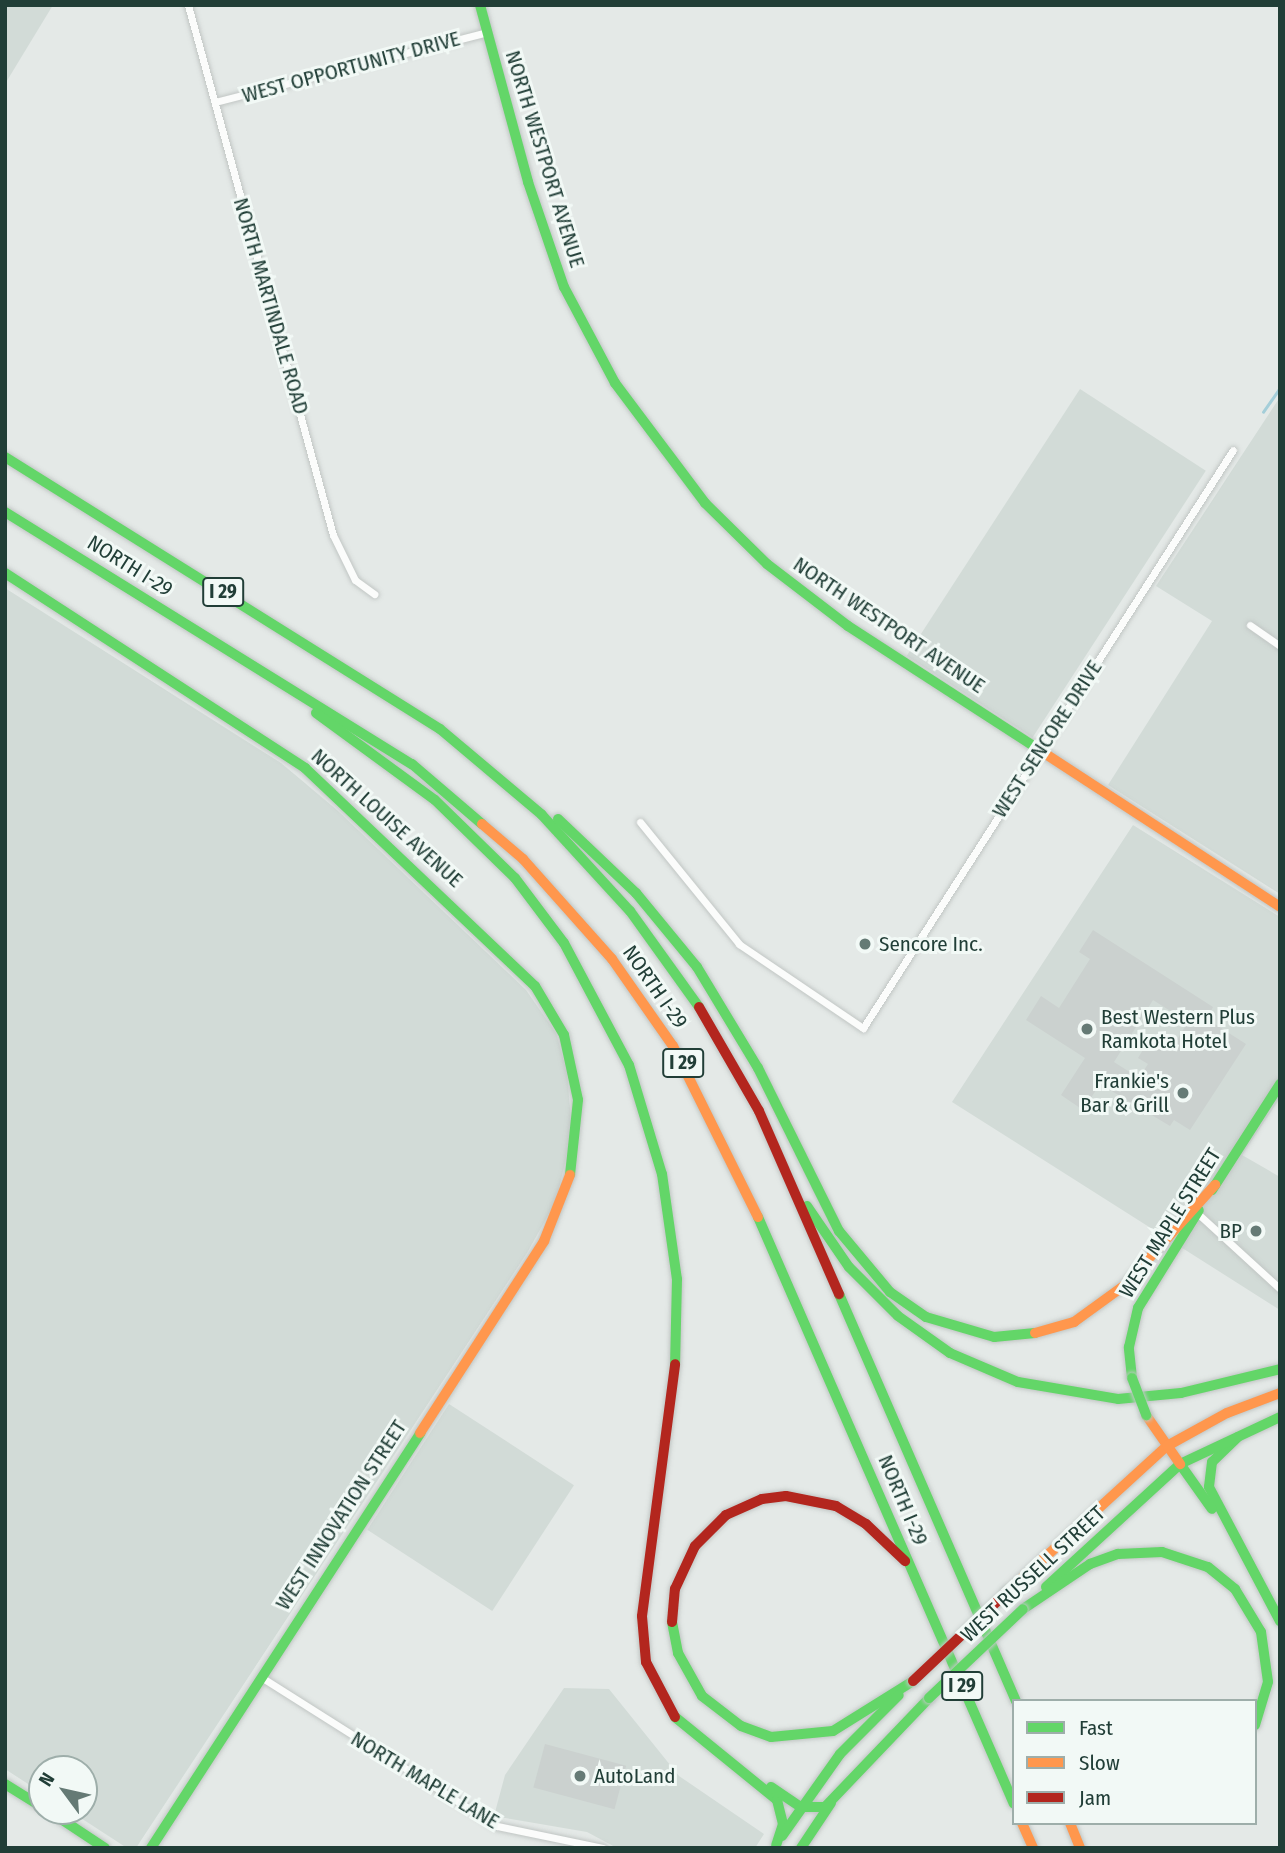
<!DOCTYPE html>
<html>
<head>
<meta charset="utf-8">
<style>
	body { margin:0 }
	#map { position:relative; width:1285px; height:1853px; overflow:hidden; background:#e4e9e7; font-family:"Fira Sans Condensed",sans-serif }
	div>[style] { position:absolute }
	.built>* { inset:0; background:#d2dbd7; transform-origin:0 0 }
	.stream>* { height:2.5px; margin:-1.25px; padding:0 1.25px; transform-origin:1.25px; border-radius:1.25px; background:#a4ced9 }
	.building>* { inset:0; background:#cbd1cf; transform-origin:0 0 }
	.roads { filter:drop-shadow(0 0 2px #c1c6c4) drop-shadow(0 0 2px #c1c6c4) }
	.street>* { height:7px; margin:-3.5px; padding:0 3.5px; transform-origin:3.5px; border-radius:3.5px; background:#fbfcfb }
	.fast>* { height:10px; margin:-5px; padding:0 5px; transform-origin:5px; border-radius:5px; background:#63d668 }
	.slow>* { height:10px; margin:-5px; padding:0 5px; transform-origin:5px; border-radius:5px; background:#ff974d }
	.jam>* { height:10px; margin:-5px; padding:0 5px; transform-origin:5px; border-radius:5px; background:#b3261e }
	.bridges { filter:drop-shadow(0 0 2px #bfc7c4) drop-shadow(0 0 2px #bfc7c4) }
	.fast-bridge>* { height:10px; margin:-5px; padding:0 5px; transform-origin:5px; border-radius:5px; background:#63d668 }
	.jam-bridge>* { height:10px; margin:-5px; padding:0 5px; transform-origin:5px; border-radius:5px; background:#b3261e }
	.dots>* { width:19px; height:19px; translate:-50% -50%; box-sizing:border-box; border:4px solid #f2f9f6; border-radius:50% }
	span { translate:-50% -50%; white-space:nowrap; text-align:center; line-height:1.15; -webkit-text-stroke:6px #f2f9f6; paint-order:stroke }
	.shield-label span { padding:2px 5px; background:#f2f9f6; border:2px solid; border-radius:5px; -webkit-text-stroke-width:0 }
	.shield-label { font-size:19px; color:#213e37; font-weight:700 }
	.street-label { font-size:21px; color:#213e37 }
	.poi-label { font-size:21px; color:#213e37 }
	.left { translate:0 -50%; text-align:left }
	.right { translate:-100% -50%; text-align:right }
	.frame { position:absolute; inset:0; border:7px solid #213e37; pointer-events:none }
	.legend { position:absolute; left:1012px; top:1699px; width:245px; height:126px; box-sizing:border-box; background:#f2f9f6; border:2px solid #9eaeaa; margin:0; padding:9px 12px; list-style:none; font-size:21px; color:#213e37 }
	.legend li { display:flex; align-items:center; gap:14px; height:35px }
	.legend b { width:35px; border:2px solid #9eaeaa }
	.north { position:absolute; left:28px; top:1755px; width:70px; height:70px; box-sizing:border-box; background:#f2f9f6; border:2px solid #9eaeaa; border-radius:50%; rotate:303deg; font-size:19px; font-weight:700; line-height:28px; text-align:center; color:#213e37 }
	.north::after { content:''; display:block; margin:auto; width:24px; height:32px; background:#657a75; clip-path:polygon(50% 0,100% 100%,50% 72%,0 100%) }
</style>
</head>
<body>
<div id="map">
	<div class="built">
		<i style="clip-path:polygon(5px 5px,53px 5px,5px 84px)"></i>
		<i style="left:1080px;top:389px;width:150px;height:318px;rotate:33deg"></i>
		<i style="clip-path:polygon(1280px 397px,1280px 894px,1108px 785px,1212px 621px,1156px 586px)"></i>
		<i style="clip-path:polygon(5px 588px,281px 763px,337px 810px,526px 990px,556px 1033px,567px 1072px,572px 1133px,556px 1201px,527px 1253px,136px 1848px,127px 1848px,70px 1811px,84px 1811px,84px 1769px,42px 1769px,42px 1793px,5px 1769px)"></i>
		<i style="clip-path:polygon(1133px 825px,1280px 917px,1280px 1098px,1242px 1155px,1280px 1177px,1280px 1310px,952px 1102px)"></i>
		<i style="left:449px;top:1404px;width:149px;height:150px;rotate:33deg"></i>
		<i style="clip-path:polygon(564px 1688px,609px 1689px,679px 1776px,764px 1834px,755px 1848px,617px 1848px,587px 1832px,494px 1816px,505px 1775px)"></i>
	</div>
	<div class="stream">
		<i style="left:1263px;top:412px;width:29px;rotate:-55deg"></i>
	</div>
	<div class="building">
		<i style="clip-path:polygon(evenodd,1093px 930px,1213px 1007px,1207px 1019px,1246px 1044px,1190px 1130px,1174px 1120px,1170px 1126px,1100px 1084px,1083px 1110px,1061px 1095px,1085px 1058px,1026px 1020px,1041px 996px,1059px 1008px,1090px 959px,1079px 952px,1093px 930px,1153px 1000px,1188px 1022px,1173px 1046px,1152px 1035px,1138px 1058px,1148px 1064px,1139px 1078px,1114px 1062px,1153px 1000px)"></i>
		<i style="left:545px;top:1744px;width:84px;height:45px;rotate:15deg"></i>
	</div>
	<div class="roads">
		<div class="street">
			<i style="left:188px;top:5px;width:549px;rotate:74.7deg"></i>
			<i style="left:333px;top:535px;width:50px;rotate:63.9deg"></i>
			<i style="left:355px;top:580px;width:24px;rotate:36deg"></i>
			<i style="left:215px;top:102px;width:281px;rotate:-14.4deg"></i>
			<i style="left:1250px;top:625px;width:37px;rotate:35deg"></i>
			<i style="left:640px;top:822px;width:157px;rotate:50.9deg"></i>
			<i style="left:739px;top:944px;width:150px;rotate:34.1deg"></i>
			<i style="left:863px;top:1028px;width:686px;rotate:-57.38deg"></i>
			<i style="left:1195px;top:1211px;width:115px;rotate:42.5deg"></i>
			<i style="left:261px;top:1677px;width:279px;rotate:32.3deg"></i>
			<i style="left:497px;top:1826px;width:108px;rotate:11.7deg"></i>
		</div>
		<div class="fast">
			<i style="left:480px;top:5px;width:183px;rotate:74.8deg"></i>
			<i style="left:528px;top:182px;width:111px;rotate:71.1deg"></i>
			<i style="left:564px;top:287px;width:109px;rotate:62deg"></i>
			<i style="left:615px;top:383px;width:150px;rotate:53.1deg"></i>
			<i style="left:705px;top:503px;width:87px;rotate:44.5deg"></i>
			<i style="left:767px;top:564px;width:102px;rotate:37.4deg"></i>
			<i style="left:848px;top:626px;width:230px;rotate:32.9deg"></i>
			<i style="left:5px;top:457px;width:513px;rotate:32.02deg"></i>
			<i style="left:440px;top:729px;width:133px;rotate:40.1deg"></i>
			<i style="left:542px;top:815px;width:130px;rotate:47.5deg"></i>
			<i style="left:630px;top:911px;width:118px;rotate:54.3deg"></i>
			<i style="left:5px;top:512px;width:479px;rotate:31.8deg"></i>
			<i style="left:412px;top:764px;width:92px;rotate:40.6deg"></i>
			<i style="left:5px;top:573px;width:358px;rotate:33deg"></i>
			<i style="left:305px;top:768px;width:317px;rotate:43.5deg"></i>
			<i style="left:535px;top:986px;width:57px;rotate:59.4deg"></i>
			<i style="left:564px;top:1035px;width:66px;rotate:77.8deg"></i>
			<i style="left:578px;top:1100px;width:75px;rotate:96.1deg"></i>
			<i style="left:316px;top:713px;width:147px;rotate:36.2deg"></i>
			<i style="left:435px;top:800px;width:112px;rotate:44.3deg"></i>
			<i style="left:515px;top:878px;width:81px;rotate:53deg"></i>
			<i style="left:564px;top:943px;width:138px;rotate:62deg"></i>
			<i style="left:629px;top:1065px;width:114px;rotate:73.2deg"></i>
			<i style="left:662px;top:1174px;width:106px;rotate:81.9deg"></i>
			<i style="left:677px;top:1279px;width:85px;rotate:91.3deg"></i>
			<i style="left:558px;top:819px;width:108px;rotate:43.5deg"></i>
			<i style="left:636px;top:893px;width:96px;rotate:50.5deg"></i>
			<i style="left:697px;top:967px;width:118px;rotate:58.9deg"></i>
			<i style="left:758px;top:1068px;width:182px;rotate:63.6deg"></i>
			<i style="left:839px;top:1231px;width:80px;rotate:50.1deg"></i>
			<i style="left:890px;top:1292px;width:44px;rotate:34.8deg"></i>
			<i style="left:926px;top:1317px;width:71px;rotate:16.4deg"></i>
			<i style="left:994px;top:1337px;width:41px;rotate:-5.6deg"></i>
			<i style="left:1212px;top:1190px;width:126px;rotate:-57.3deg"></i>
			<i style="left:807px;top:1206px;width:74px;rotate:55.5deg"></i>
			<i style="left:849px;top:1267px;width:69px;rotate:45deg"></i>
			<i style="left:898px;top:1316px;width:64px;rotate:35.4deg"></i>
			<i style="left:950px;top:1353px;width:74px;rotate:23.1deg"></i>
			<i style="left:1018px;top:1382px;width:101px;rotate:9.6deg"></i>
			<i style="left:1118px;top:1399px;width:63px;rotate:-5.4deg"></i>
			<i style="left:1181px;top:1393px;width:102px;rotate:-13.6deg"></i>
			<i style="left:758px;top:1217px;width:640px;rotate:66.44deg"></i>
			<i style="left:839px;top:1294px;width:444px;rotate:66.5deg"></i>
			<i style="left:1132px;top:1378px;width:31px;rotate:-96deg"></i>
			<i style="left:1129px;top:1347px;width:40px;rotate:-77deg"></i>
			<i style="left:1138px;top:1308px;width:115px;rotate:-58.1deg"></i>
			<i style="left:1238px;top:1437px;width:36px;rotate:136deg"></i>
			<i style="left:1212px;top:1462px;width:25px;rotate:97deg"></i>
			<i style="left:1209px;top:1487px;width:152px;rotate:62.1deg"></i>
			<i style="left:1180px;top:1464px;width:55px;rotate:54.6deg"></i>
			<i style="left:1046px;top:1587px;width:182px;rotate:-42.5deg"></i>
			<i style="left:1180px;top:1464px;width:110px;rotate:-25.2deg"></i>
			<i style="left:1023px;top:1609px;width:81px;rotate:-33.9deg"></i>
			<i style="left:1090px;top:1564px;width:30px;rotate:-20deg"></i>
			<i style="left:1118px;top:1554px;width:44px;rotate:-2.6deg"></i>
			<i style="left:1162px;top:1552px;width:48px;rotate:18.1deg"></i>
			<i style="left:1208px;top:1567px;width:35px;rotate:39deg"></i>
			<i style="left:1235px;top:1589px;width:50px;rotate:58.8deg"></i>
			<i style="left:1261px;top:1632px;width:50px;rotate:82deg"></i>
			<i style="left:1268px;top:1682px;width:45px;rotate:106.8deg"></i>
			<i style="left:672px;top:1622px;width:32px;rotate:79deg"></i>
			<i style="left:678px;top:1653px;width:49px;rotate:60.8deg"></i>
			<i style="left:702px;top:1696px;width:49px;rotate:37.6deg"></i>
			<i style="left:741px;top:1726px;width:32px;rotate:20deg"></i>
			<i style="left:771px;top:1737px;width:62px;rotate:-5.5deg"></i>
			<i style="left:833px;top:1731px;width:94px;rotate:-32deg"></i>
			<i style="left:675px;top:1717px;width:132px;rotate:39.1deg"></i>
			<i style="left:777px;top:1800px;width:25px;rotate:76deg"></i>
			<i style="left:783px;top:1824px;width:22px;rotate:108deg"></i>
			<i style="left:5px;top:1784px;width:44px;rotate:31.9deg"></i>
			<i style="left:771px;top:1787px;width:36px;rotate:34deg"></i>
			<i style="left:801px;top:1807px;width:24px"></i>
			<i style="left:825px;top:1807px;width:151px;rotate:-46.3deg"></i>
			<i style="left:49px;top:1811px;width:67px;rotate:33.5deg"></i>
			<i style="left:782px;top:1836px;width:100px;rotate:-54.7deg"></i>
			<i style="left:840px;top:1754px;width:83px;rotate:-45deg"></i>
			<i style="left:151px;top:1848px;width:495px;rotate:-57deg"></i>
			<i style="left:801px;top:1848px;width:54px;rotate:-56.3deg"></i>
		</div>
		<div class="slow">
			<i style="left:1041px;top:751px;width:285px;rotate:33.1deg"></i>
			<i style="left:482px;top:824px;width:54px;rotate:40.5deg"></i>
			<i style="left:523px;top:859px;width:134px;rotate:48.3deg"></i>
			<i style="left:612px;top:959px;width:106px;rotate:55deg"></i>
			<i style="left:673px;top:1046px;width:191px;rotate:63.6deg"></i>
			<i style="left:1035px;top:1333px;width:41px;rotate:-15.8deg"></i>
			<i style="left:1074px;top:1322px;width:63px;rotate:-36deg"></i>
			<i style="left:1125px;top:1285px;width:135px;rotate:-48deg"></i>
			<i style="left:1146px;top:1415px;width:60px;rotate:55.2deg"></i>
			<i style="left:420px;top:1433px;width:229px;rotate:-57.1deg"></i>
			<i style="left:544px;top:1241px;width:71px;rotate:-68.5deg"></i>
			<i style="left:1007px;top:1592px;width:217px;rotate:-42.4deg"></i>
			<i style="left:1167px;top:1446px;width:68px;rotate:-28.8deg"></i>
			<i style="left:1227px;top:1413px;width:57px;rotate:-20.7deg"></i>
			<i style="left:1022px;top:1823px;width:27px;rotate:66deg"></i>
			<i style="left:1070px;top:1823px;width:27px;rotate:68deg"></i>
		</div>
		<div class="jam">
			<i style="left:699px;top:1007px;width:120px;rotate:60deg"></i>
			<i style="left:759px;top:1111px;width:200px;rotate:66.4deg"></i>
			<i style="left:672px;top:1622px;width:33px;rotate:-85deg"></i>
			<i style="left:675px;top:1589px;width:47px;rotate:-65.1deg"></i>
			<i style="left:695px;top:1546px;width:44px;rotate:-45deg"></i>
			<i style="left:726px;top:1515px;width:39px;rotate:-24deg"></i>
			<i style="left:762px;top:1499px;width:24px;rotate:-7deg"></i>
			<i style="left:786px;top:1496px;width:51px;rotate:11.3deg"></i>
			<i style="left:836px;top:1506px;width:35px;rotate:31deg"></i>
			<i style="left:866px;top:1524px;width:54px;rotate:43.5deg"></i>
			<i style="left:675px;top:1717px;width:62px;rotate:-117.8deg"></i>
			<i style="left:646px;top:1662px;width:46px;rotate:-95deg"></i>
			<i style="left:642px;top:1616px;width:254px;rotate:-82.5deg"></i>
		</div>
	</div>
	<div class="bridges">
		<div class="fast-bridge">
			<i style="left:1132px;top:1378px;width:40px;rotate:69deg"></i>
			<i style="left:929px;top:1698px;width:129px;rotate:-43.4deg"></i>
		</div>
		<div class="jam-bridge">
			<i style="left:913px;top:1681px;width:129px;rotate:-43.4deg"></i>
		</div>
	</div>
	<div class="dots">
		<i style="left:865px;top:944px;background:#657a75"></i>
		<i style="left:1087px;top:1029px;background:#657a75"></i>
		<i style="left:1183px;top:1093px;background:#657a75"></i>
		<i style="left:1256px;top:1231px;background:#657a75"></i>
		<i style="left:580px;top:1776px;background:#657a75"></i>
	</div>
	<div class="shield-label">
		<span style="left:223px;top:592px">I 29</span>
		<span style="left:683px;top:1063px">I 29</span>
		<span style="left:962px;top:1686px">I 29</span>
	</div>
	<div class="street-label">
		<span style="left:351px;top:67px;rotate:-15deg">WEST OPPORTUNITY DRIVE</span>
		<span style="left:545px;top:159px;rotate:73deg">NORTH WESTPORT AVENUE</span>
		<span style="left:271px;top:306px;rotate:74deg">NORTH MARTINDALE ROAD</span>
		<span style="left:130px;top:566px;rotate:32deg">NORTH I-29</span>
		<span style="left:889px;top:625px;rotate:34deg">NORTH WESTPORT AVENUE</span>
		<span style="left:1047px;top:739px;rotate:-57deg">WEST SENCORE DRIVE</span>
		<span style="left:387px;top:818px;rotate:42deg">NORTH LOUISE AVENUE</span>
		<span style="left:655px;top:987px;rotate:55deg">NORTH I-29</span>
		<span style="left:1170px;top:1223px;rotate:-58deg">WEST MAPLE STREET</span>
		<span style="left:903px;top:1500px;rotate:67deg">NORTH I-29</span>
		<span style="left:341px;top:1515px;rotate:-57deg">WEST INNOVATION STREET</span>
		<span style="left:1033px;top:1574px;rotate:-43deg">WEST RUSSELL STREET</span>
		<span style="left:425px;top:1780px;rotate:31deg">NORTH MAPLE LANE</span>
	</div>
	<div class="poi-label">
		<span class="left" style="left:879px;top:944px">Sencore Inc.</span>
		<span class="left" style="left:1101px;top:1029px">Best Western Plus<br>Ramkota Hotel</span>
		<span class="right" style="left:1169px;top:1093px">Frankie's<br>Bar &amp; Grill</span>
		<span class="right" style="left:1242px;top:1231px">BP</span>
		<span class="left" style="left:594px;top:1776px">AutoLand</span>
	</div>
	<div class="frame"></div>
	<ul class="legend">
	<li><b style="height:9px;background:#63d668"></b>Fast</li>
	<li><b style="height:9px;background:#ff974d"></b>Slow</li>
	<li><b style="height:9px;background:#b3261e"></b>Jam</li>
	</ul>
	<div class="north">N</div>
</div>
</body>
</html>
